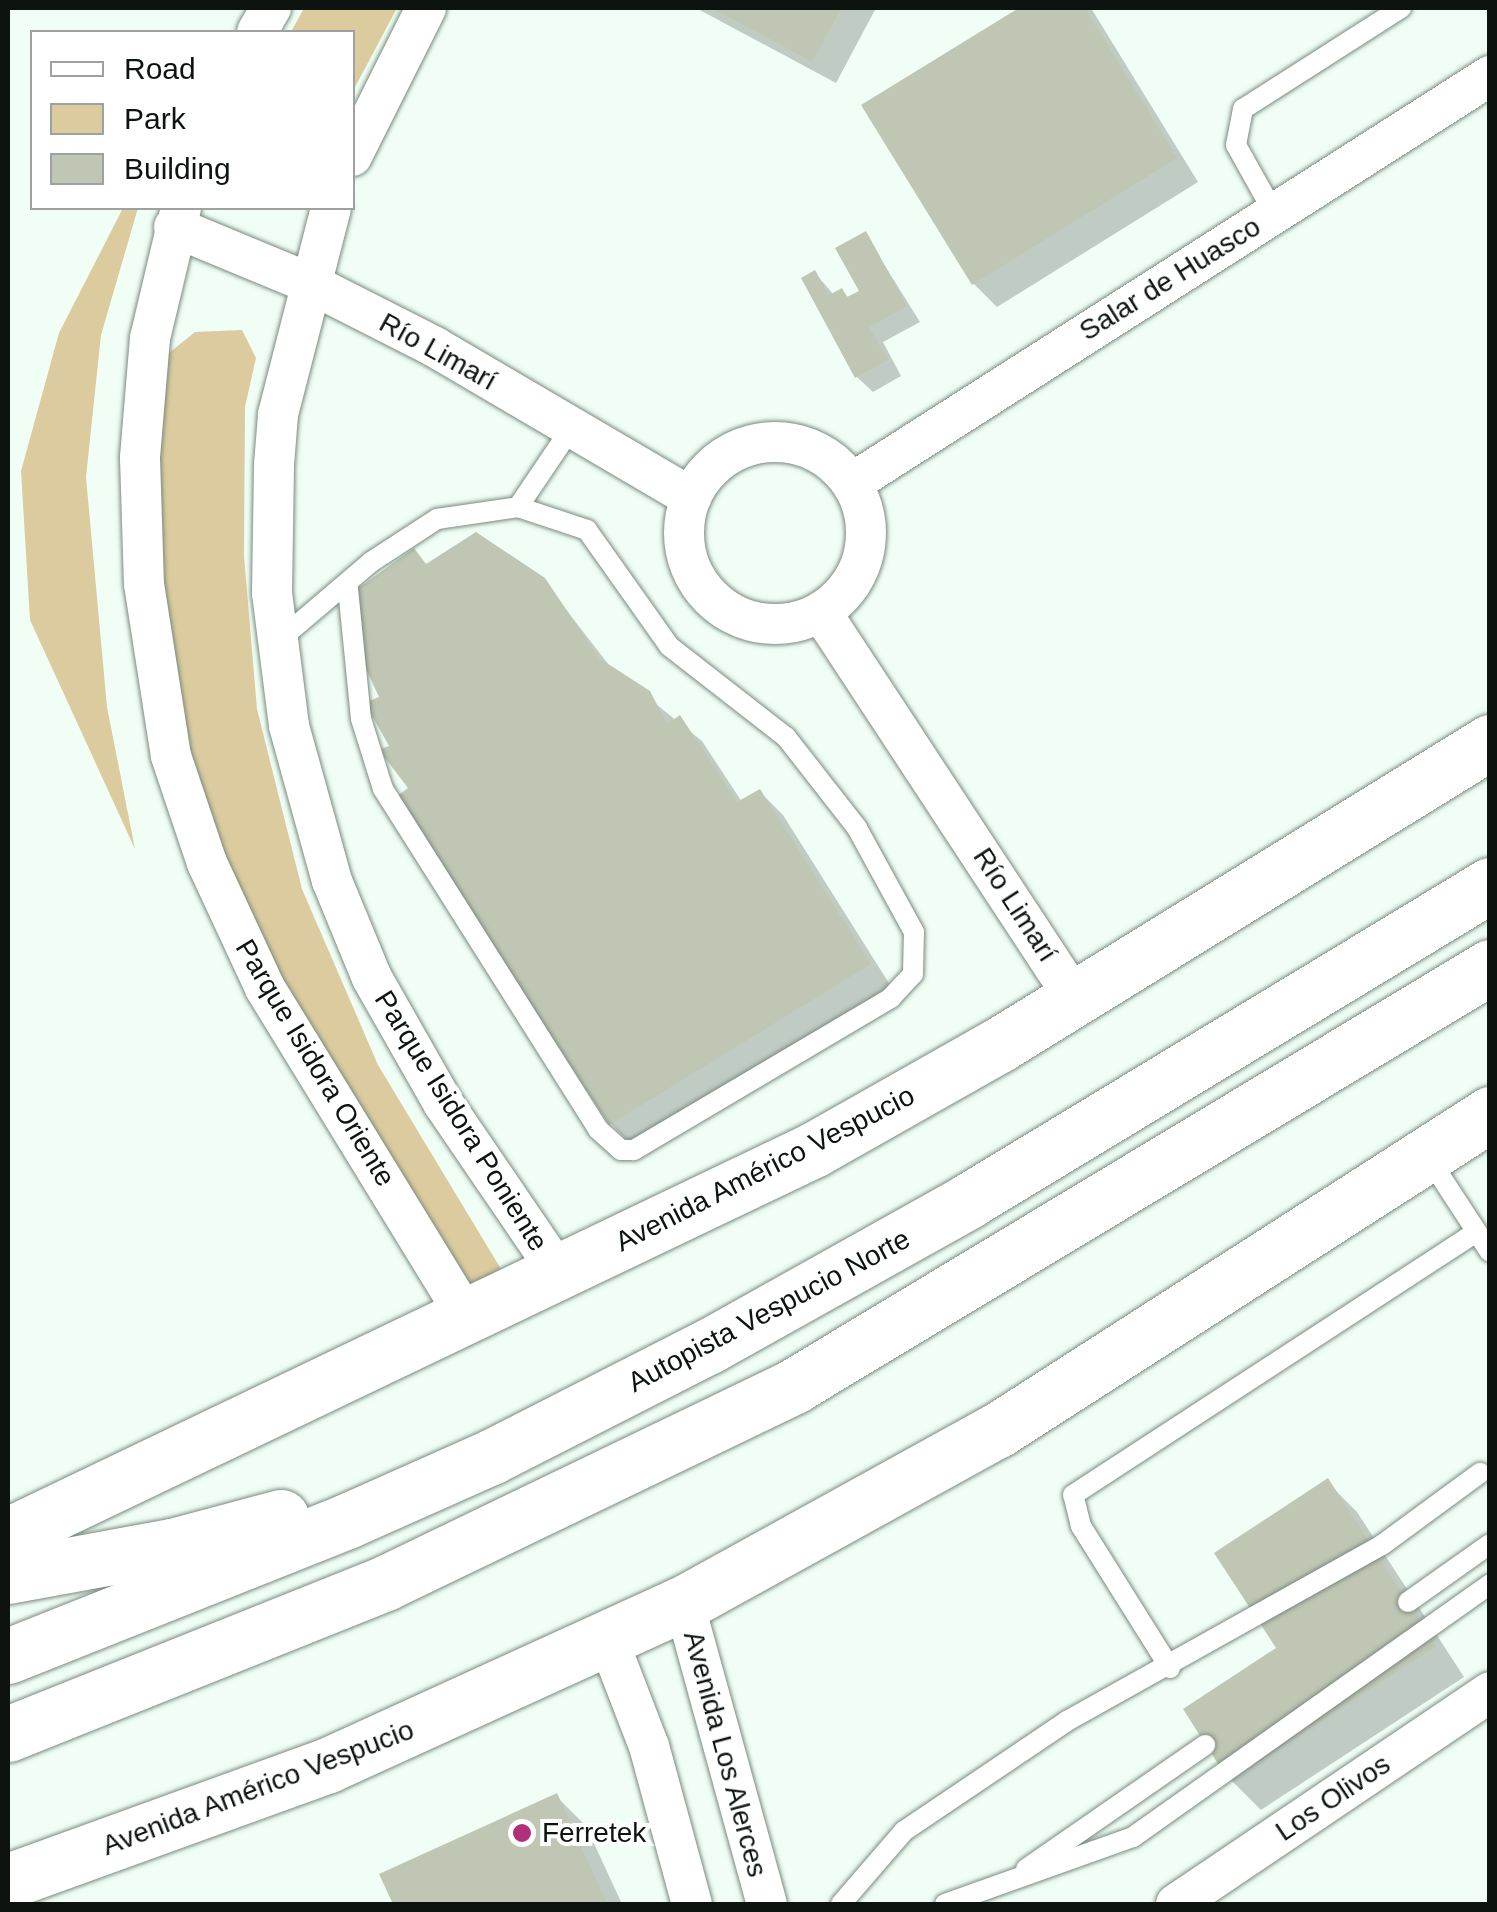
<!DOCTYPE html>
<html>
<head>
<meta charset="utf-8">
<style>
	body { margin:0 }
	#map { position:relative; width:1497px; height:1912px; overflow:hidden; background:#f0fef5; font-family:Helvetica,sans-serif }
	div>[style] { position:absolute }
	.green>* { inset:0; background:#dccb9e }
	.shadow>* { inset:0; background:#0003 }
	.building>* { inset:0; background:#c0c6b4 }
	.roads { filter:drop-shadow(0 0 2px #798a7f) drop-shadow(0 0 2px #798a7f) }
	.lane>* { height:20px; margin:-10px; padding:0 10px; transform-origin:10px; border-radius:10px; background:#fff }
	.street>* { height:40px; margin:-20px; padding:0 20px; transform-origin:20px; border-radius:20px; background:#fff }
	.street>.ring { margin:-20px; padding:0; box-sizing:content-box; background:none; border:40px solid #fff; border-radius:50% }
	.secondary>* { height:55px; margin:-27.5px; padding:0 27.5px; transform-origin:27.5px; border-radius:27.5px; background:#fff }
	.highway>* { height:55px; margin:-27.5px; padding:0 27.5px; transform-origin:27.5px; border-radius:27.5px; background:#fff }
	.dots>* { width:28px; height:28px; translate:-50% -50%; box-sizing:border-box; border:5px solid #fff; border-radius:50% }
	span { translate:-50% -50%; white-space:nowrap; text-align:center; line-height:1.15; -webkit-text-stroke:8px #fff; paint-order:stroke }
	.street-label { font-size:28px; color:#0d1410 }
	.poi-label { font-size:28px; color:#0d1410 }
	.left { translate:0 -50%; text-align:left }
	.frame { position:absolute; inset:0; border:10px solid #0d1410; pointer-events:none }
	.legend { position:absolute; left:30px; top:30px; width:325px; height:180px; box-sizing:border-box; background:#fff; border:2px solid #9ea19f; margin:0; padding:12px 18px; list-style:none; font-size:30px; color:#0d1410 }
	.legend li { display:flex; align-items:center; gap:20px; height:50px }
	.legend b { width:50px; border:2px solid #9ea19f }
</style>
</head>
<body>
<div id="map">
	<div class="green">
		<i style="clip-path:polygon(304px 8px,397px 8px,353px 91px,352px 32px,291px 32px)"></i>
		<i style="clip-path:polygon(123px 208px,138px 208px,101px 335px,86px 477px,107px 707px,135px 849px,30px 620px,21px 471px,59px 333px)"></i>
		<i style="clip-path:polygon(242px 330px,256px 358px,245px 407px,244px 556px,257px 709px,302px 889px,378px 1065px,501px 1269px,467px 1287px,267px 955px,217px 844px,168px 702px,149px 536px,164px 357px,195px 332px)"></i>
	</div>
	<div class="shadow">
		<i style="clip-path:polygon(696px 8px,876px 8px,836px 83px)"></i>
		<i style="clip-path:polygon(1023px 8px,1091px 8px,1198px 182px,997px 307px,974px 284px,865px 106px)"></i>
		<i style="clip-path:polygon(865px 234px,920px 322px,883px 342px,901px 376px,873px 392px,857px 377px,815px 273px,834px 295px,842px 291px,850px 299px,862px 292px)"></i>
		<i style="clip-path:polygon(414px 551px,428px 566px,543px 580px,612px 669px,702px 741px,742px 802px,760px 792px,783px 815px,892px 988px,634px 1147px,611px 1124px,399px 798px,412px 789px,382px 698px)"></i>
		<i style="clip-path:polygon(1327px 1482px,1357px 1512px,1464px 1677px,1261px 1810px,1231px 1780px,1279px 1649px)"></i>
		<i style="clip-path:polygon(556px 1796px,586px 1826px,622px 1904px,396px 1904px,383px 1875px)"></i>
	</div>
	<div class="building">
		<i style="clip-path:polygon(712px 8px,841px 8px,812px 62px)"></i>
		<i style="clip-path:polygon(1019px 8px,1085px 8px,1177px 158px,972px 285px,861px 105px)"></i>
		<i style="clip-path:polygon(866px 231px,907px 306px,869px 327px,888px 360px,855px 378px,801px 278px,815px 270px,829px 295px,842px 288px,847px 297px,859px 291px,835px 248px)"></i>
		<i style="clip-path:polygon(476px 532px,545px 578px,599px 658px,650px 691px,667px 724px,680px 715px,737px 802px,760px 789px,871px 964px,609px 1125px,396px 797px,408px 788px,379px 750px,389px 746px,365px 703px,379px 697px,355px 645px,349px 595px,414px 548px,426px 564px)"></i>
		<i style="clip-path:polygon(1328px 1478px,1436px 1646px,1229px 1781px,1183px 1709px,1276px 1648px,1214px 1553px)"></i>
		<i style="clip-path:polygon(557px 1793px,607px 1904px,393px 1904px,379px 1874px)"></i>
	</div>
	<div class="roads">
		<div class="lane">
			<i style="left:1274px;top:213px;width:78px;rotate:-119.2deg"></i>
			<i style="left:1236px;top:145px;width:37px;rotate:-79deg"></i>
			<i style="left:1243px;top:109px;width:188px;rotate:-32.6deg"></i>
			<i style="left:518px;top:507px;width:97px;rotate:-56deg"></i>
			<i style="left:277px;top:642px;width:123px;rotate:-40.4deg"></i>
			<i style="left:371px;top:562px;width:79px;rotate:-33.1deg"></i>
			<i style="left:437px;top:519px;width:82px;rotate:-8.4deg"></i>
			<i style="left:518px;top:507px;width:73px;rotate:18.4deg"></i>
			<i style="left:587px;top:530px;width:142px;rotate:54.7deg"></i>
			<i style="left:669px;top:646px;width:148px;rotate:37.9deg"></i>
			<i style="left:786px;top:737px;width:115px;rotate:52deg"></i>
			<i style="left:857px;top:828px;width:119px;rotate:61.3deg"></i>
			<i style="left:914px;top:932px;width:42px;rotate:91.4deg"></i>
			<i style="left:913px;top:974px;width:33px;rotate:133deg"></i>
			<i style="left:891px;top:998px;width:299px;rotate:149.4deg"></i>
			<i style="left:634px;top:1150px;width:13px;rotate:180deg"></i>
			<i style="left:621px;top:1150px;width:31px;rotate:-138deg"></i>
			<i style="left:598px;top:1129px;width:402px;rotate:-122.3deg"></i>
			<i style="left:383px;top:789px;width:73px;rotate:-107.4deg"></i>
			<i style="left:361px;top:719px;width:132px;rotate:-95.7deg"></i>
			<i style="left:1428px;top:1157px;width:113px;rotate:56.9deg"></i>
			<i style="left:1408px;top:1602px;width:100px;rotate:-35.3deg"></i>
			<i style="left:1170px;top:1668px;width:168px;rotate:-122.1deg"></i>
			<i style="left:1081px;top:1526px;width:32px;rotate:-104deg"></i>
			<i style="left:1073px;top:1495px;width:481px;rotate:-33.1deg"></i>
			<i style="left:1026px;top:1869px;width:218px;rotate:-34.7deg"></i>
			<i style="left:841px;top:1904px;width:96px;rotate:-49.2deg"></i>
			<i style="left:904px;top:1831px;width:197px;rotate:-34deg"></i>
			<i style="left:1067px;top:1721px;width:361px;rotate:-29.2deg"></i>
			<i style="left:1382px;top:1545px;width:122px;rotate:-36.3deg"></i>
			<i style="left:945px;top:1904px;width:200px;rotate:-19.6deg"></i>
			<i style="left:1133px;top:1837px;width:438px;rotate:-35.3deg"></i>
		</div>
		<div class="street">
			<i style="left:257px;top:32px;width:28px;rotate:-60deg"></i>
			<i style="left:352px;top:156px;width:165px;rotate:-63.4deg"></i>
			<i style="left:181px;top:208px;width:134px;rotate:103.4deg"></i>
			<i style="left:150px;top:338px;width:120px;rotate:94.8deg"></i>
			<i style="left:140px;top:458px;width:126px;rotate:88.2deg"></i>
			<i style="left:144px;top:584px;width:174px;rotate:81.1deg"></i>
			<i style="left:171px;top:756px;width:113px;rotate:71.4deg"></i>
			<i style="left:207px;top:863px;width:138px;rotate:65.1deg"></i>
			<i style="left:265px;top:988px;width:385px;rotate:58.5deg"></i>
			<i style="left:331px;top:208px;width:214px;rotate:104.4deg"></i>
			<i style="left:278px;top:415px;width:50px;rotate:94.6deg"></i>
			<i style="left:274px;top:465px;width:128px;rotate:90.9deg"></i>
			<i style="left:272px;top:593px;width:134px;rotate:82.7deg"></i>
			<i style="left:289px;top:726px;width:161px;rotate:74.5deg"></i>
			<i style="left:332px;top:881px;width:105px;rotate:67.6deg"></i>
			<i style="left:372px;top:978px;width:144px;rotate:60.4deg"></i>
			<i style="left:443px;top:1103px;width:206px;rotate:55.7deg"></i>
			<i style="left:174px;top:227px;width:146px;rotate:22.5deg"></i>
			<i style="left:309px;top:283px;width:141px;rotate:26.9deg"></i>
			<i style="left:435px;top:347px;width:297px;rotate:30.4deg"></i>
			<i class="ring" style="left:684px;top:442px;width:142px;height:142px"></i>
			<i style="left:852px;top:483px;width:757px;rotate:-32.54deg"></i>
			<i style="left:821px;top:612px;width:463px;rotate:56.7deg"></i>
			<i style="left:684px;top:1603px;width:312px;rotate:74.6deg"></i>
			<i style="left:608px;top:1640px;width:114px;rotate:68.9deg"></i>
			<i style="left:649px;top:1746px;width:164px;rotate:74.8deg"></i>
			<i style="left:1176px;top:1904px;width:379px;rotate:-34deg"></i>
		</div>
		<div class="secondary">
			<i style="left:8px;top:1535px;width:895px;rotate:-25.56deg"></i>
			<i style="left:815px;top:1149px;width:211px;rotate:-29.5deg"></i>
			<i style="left:999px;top:1045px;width:577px;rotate:-31.68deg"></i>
			<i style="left:8px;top:1881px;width:340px;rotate:-19.9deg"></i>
			<i style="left:328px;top:1765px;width:391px;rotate:-24.5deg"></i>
			<i style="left:684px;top:1603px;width:359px;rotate:-28.9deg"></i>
			<i style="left:998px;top:1430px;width:585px;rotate:-32.71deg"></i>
		</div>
		<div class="highway">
			<i style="left:8px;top:1576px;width:167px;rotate:-10.4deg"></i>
			<i style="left:172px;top:1546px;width:113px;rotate:-14.9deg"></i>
			<i style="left:8px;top:1656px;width:365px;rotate:-21.7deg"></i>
			<i style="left:347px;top:1521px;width:158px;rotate:-24deg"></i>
			<i style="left:491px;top:1457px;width:245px;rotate:-27deg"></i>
			<i style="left:709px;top:1346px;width:297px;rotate:-29.2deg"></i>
			<i style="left:968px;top:1201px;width:610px;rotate:-31.19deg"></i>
			<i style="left:8px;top:1734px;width:406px;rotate:-21.8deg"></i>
			<i style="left:385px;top:1583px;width:454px;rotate:-25.7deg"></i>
			<i style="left:794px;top:1386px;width:812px;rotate:-31.05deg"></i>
		</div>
	</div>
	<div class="dots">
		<i style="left:522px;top:1833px;background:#b2307a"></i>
	</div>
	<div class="street-label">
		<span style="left:1170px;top:279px;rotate:-32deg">Salar de Huasco</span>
		<span style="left:438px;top:352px;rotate:29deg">Río Limarí</span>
		<span style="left:1015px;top:905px;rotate:57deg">Río Limarí</span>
		<span style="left:315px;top:1063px;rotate:59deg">Parque Isidora Oriente</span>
		<span style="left:461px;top:1121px;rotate:58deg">Parque Isidora Poniente</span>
		<span style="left:765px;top:1169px;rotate:-27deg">Avenida Américo Vespucio</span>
		<span style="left:769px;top:1311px;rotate:-28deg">Autopista Vespucio Norte</span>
		<span style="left:725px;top:1754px;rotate:75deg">Avenida Los Alerces</span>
		<span style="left:258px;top:1788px;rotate:-21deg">Avenida Américo Vespucio</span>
		<span style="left:1333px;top:1798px;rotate:-34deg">Los Olivos</span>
	</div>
	<div class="poi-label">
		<span class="left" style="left:542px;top:1833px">Ferretek</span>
	</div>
	<div class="frame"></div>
	<ul class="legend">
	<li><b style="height:12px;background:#fff"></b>Road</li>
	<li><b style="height:28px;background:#dccb9e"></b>Park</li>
	<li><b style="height:28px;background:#c0c6b4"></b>Building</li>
	</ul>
</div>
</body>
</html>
